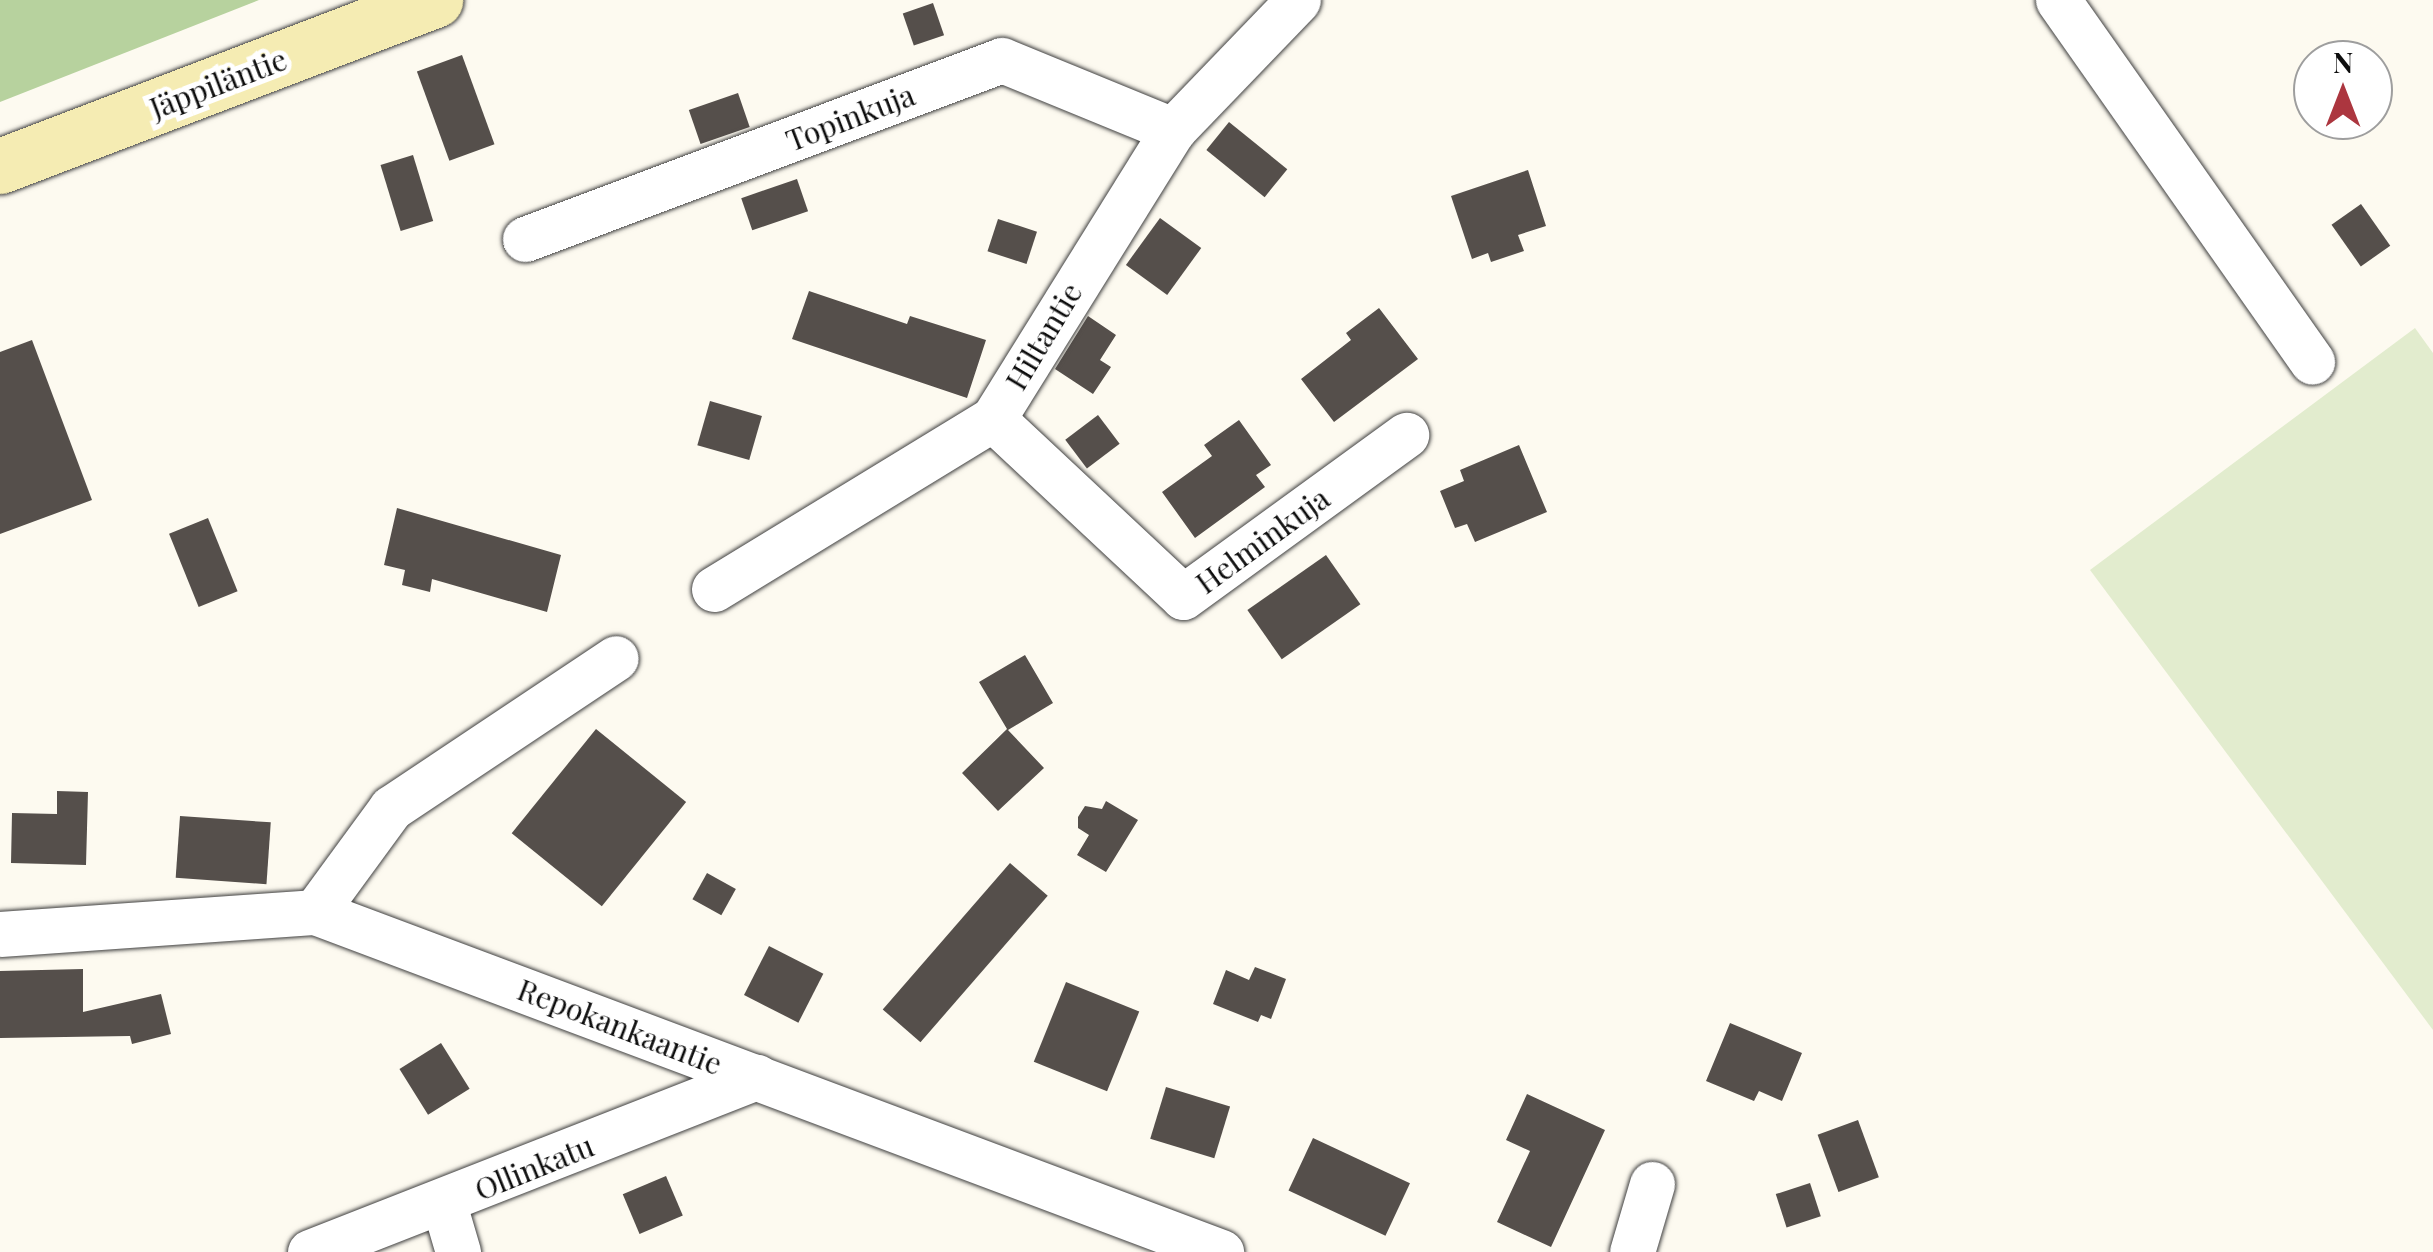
<!DOCTYPE html>
<html>
<head>
<meta charset="utf-8">
<style>
	body { margin:0 }
	#map { position:relative; width:2433px; height:1252px; overflow:hidden; background:#fdfaf0; font-family:"Playfair Display",serif }
	div>[style] { position:absolute }
	.forest>* { inset:0; background:#b7d29e }
	.pitch>* { inset:0; background:#e2ecce }
	.building>* { inset:0; background:#554f4b; transform-origin:0 0 }
	.roads { filter:drop-shadow(0 0 2px #404040) drop-shadow(0 0 2px #404040) }
	.street>* { height:45px; margin:-22.5px; padding:0 22.5px; transform-origin:22.5px; border-radius:22.5px; background:#fff }
	.secondary>* { height:55px; margin:-27.5px; padding:0 27.5px; transform-origin:27.5px; border-radius:27.5px; background:#f5ecb3 }
	span { translate:-50% -50%; white-space:nowrap; text-align:center; line-height:1.15; -webkit-text-stroke:10px #fff; paint-order:stroke }
	.street-label { font-size:30px; color:#0d0d0d }
	.north { position:absolute; left:2293px; top:40px; width:100px; height:100px; box-sizing:border-box; background:#fff; border:2px solid #9e9e9e; border-radius:50%; rotate:0deg; font-size:28px; font-weight:700; line-height:40px; text-align:center; color:#0d0d0d }
	.north::after { content:''; display:block; margin:auto; width:35px; height:45px; background:#ac363f; clip-path:polygon(50% 0,100% 100%,50% 72%,0 100%) }
</style>
</head>
<body>
<div id="map">
	<div class="forest">
		<i style="clip-path:polygon(0 0,259px 0,0 102px)"></i>
	</div>
	<div class="pitch">
		<i style="clip-path:polygon(2415px 328px,2433px 353px,2433px 1030px,2090px 570px)"></i>
	</div>
	<div class="building">
		<i style="left:933px;top:3px;width:34px;height:32px;rotate:71deg"></i>
		<i style="left:462px;top:55px;width:95px;height:48px;rotate:70deg"></i>
		<i style="left:738px;top:93px;width:36px;height:52px;rotate:71deg"></i>
		<i style="left:1229px;top:122px;width:75px;height:36px;rotate:39deg"></i>
		<i style="left:413px;top:155px;width:69px;height:34px;rotate:73deg"></i>
		<i style="clip-path:polygon(1528px 170px,1546px 226px,1518px 235px,1524px 251px,1491px 262px,1488px 253px,1472px 259px,1451px 196px)"></i>
		<i style="left:797px;top:179px;width:34px;height:59px;rotate:71deg"></i>
		<i style="left:2361px;top:204px;width:51px;height:36px;rotate:55deg"></i>
		<i style="left:1160px;top:218px;width:51px;height:58px;rotate:36deg"></i>
		<i style="left:998px;top:219px;width:41px;height:34px;rotate:18deg"></i>
		<i style="clip-path:polygon(809px 291px,907px 324px,910px 316px,986px 340px,967px 398px,792px 339px)"></i>
		<i style="clip-path:polygon(1379px 308px,1418px 359px,1334px 422px,1301px 379px,1351px 340px,1346px 333px)"></i>
		<i style="clip-path:polygon(1088px 316px,1116px 335px,1100px 360px,1111px 367px,1093px 394px,1055px 369px)"></i>
		<i style="clip-path:polygon(32px 340px,92px 500px,0 534px,0 352px)"></i>
		<i style="left:710px;top:401px;width:54px;height:46px;rotate:16deg"></i>
		<i style="left:1098px;top:415px;width:36px;height:41px;rotate:53deg"></i>
		<i style="clip-path:polygon(1239px 420px,1271px 465px,1256px 475px,1265px 487px,1195px 538px,1162px 492px,1212px 456px,1204px 445px)"></i>
		<i style="clip-path:polygon(1519px 445px,1547px 512px,1475px 542px,1467px 524px,1455px 528px,1440px 491px,1464px 481px,1460px 470px)"></i>
		<i style="clip-path:polygon(397px 508px,561px 555px,547px 612px,432px 579px,430px 592px,402px 585px,405px 570px,384px 565px)"></i>
		<i style="left:208px;top:518px;width:79px;height:42px;rotate:68deg"></i>
		<i style="left:1326px;top:555px;width:60px;height:96px;rotate:55deg"></i>
		<i style="clip-path:polygon(1025px 655px,1053px 703px,1008px 730px,1044px 768px,998px 811px,962px 773px,1007px 729px,979px 682px)"></i>
		<i style="left:596px;top:729px;width:116px;height:134px;rotate:39deg"></i>
		<i style="clip-path:polygon(57px 791px,88px 792px,86px 865px,11px 863px,12px 813px,57px 814px)"></i>
		<i style="clip-path:polygon(1106px 801px,1138px 820px,1106px 872px,1077px 855px,1089px 835px,1078px 828px,1078px 817px,1085px 806px,1102px 809px)"></i>
		<i style="left:180px;top:816px;width:91px;height:62px;rotate:4deg"></i>
		<i style="left:1010px;top:863px;width:50px;height:194px;rotate:41deg"></i>
		<i style="left:707px;top:873px;width:33px;height:30px;rotate:29deg"></i>
		<i style="left:769px;top:946px;width:61px;height:55px;rotate:27deg"></i>
		<i style="clip-path:polygon(1255px 967px,1286px 979px,1271px 1019px,1261px 1015px,1258px 1022px,1213px 1004px,1226px 970px,1249px 980px)"></i>
		<i style="clip-path:polygon(83px 969px,83px 1012px,161px 994px,171px 1034px,132px 1044px,130px 1036px,0 1038px,0 971px)"></i>
		<i style="left:1066px;top:982px;width:79px;height:86px;rotate:22deg"></i>
		<i style="clip-path:polygon(1730px 1023px,1802px 1053px,1782px 1101px,1759px 1091px,1754px 1101px,1706px 1081px)"></i>
		<i style="left:441px;top:1043px;width:54px;height:49px;rotate:58deg"></i>
		<i style="left:1166px;top:1087px;width:67px;height:54px;rotate:17deg"></i>
		<i style="clip-path:polygon(1527px 1094px,1605px 1130px,1551px 1247px,1497px 1222px,1530px 1151px,1506px 1140px)"></i>
		<i style="left:1858px;top:1120px;width:61px;height:43px;rotate:70deg"></i>
		<i style="left:1313px;top:1138px;width:107px;height:58px;rotate:25deg"></i>
		<i style="left:666px;top:1176px;width:43px;height:47px;rotate:67deg"></i>
		<i style="left:1810px;top:1183px;width:35px;height:36px;rotate:72deg"></i>
	</div>
	<div class="roads">
		<div class="street">
			<i style="left:2058px;top:0;width:442px;rotate:54.9deg"></i>
			<i style="left:525px;top:239px;width:509px;rotate:-20.57deg"></i>
			<i style="left:1002px;top:60px;width:185px;rotate:22.3deg"></i>
			<i style="left:993px;top:419px;width:260px;rotate:43.1deg"></i>
			<i style="left:1183px;top:597px;width:276px;rotate:-36deg"></i>
			<i style="left:714px;top:589px;width:327px;rotate:-31.4deg"></i>
			<i style="left:993px;top:419px;width:340px;rotate:-58.1deg"></i>
			<i style="left:1173px;top:130px;width:180px;rotate:-46.1deg"></i>
			<i style="left:315px;top:912px;width:129px;rotate:-53.8deg"></i>
			<i style="left:391px;top:808px;width:270px;rotate:-33.7deg"></i>
			<i style="left:0;top:934px;width:316px;rotate:-4deg"></i>
			<i style="left:315px;top:912px;width:968px;rotate:20.57deg"></i>
			<i style="left:444px;top:1204px;width:50px;rotate:73.7deg"></i>
			<i style="left:310px;top:1252px;width:480px;rotate:-21.4deg"></i>
			<i style="left:1632px;top:1252px;width:71px;rotate:-73.6deg"></i>
		</div>
		<div class="secondary">
			<i style="left:0;top:166px;width:466px;rotate:-20.9deg"></i>
		</div>
	</div>
	<div class="street-label">
		<span style="left:218px;top:83px;rotate:-21deg">Jäppiläntie</span>
		<span style="left:850px;top:117px;rotate:-21deg">Topinkuja</span>
		<span style="left:1043px;top:336px;rotate:-59deg">Hiltantie</span>
		<span style="left:1262px;top:540px;rotate:-36deg">Helminkuja</span>
		<span style="left:620px;top:1026px;rotate:21deg">Repokankaantie</span>
		<span style="left:534px;top:1167px;rotate:-22deg">Ollinkatu</span>
	</div>
	<div class="north">N</div>
</div>
</body>
</html>
